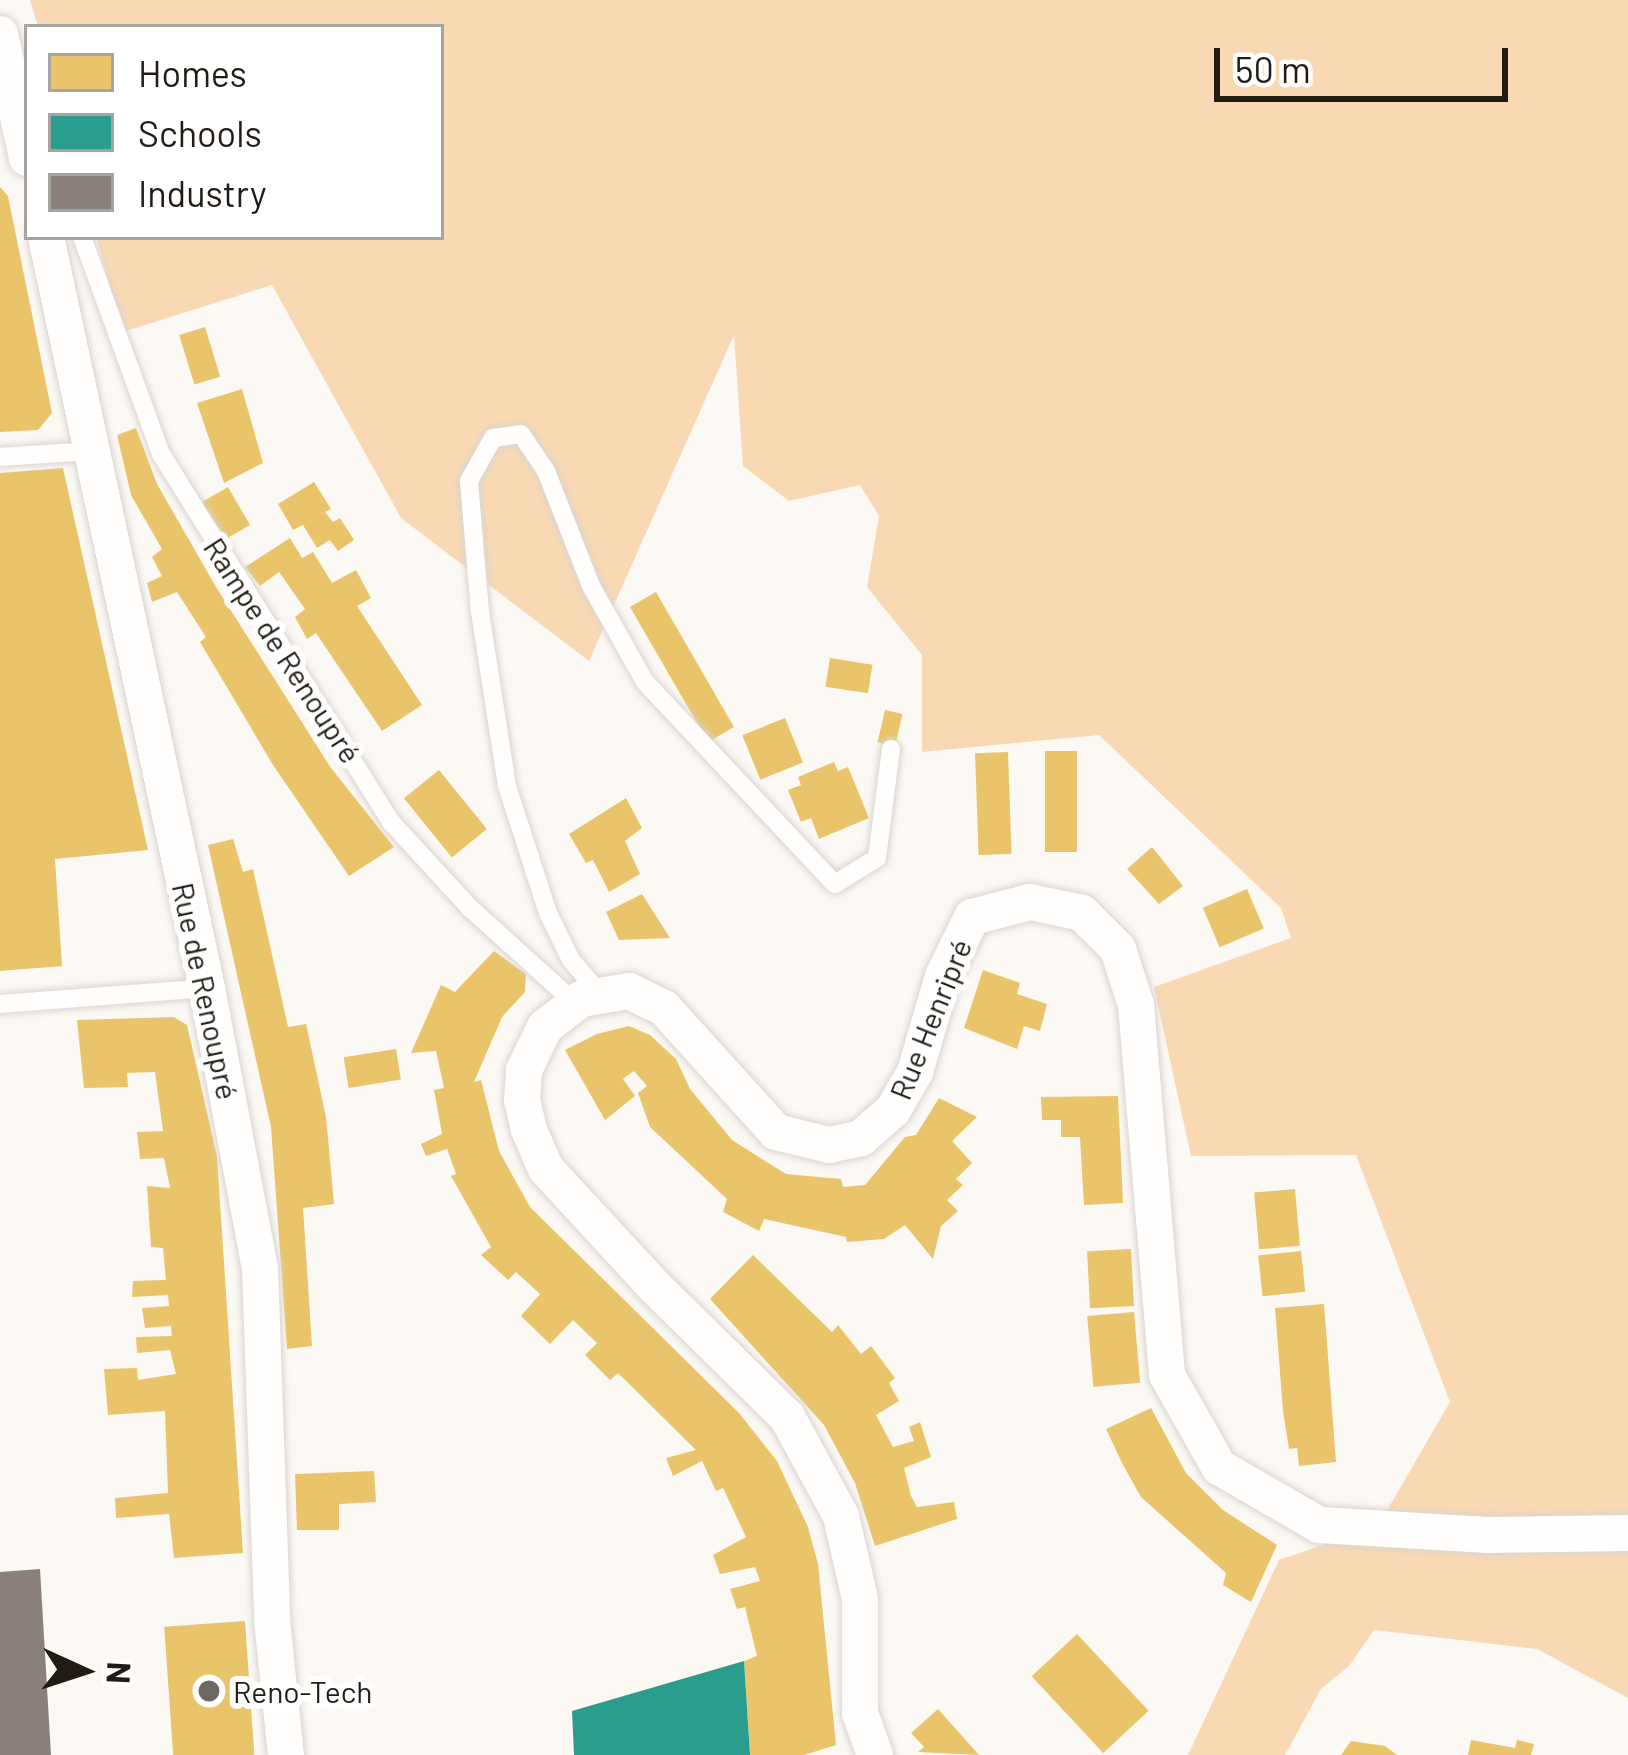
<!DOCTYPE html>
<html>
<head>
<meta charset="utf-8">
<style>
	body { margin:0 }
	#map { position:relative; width:1628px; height:1755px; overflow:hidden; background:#fcf8f4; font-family:Barlow,sans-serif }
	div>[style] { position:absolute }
	.forest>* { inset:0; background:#f8d9b3 }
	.homes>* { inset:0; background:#e9c46a; transform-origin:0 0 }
	.schools>* { inset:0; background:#2a9d8f }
	.industry>* { inset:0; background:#8a817c }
	.roads { filter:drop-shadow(0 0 3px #dad5d0) drop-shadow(0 0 3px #dad5d0) }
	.service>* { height:18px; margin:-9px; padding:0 9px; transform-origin:9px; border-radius:9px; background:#fffefd }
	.minor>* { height:36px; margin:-18px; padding:0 18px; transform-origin:18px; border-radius:18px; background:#fffefd }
	.dots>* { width:33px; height:33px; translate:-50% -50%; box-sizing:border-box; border:6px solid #fff; border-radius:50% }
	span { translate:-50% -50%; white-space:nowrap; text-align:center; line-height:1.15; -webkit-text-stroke:12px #fff; paint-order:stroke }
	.street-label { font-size:30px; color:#211b14 }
	.poi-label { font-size:30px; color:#211b14 }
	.left { translate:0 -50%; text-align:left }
	.legend { position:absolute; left:24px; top:24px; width:420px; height:216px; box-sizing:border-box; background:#fff; border:3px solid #a6a4a1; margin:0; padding:15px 21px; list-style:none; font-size:36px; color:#211b14 }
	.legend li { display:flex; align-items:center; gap:24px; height:60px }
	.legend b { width:60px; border:3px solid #a6a4a1 }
	.north { position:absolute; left:24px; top:1611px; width:120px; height:120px; -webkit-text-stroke:9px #fff; paint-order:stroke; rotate:93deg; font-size:33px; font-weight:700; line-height:48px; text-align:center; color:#211b14 }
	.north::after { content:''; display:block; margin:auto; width:42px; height:54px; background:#211b14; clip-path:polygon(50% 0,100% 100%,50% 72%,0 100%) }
	.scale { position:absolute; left:1214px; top:48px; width:294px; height:54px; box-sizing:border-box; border:6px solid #211b14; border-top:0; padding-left:15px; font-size:36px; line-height:42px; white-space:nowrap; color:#211b14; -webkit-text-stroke:9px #fff; paint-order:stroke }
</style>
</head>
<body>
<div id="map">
	<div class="forest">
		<i style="clip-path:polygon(30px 0,1628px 0,1628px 1698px,1537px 1649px,1374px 1630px,1349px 1666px,1321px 1689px,1285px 1755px,1188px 1755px,1279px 1560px,1378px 1526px,1450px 1402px,1356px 1155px,1191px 1156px,1154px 987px,1291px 938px,1281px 908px,1099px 735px,922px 752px,922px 655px,867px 587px,879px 516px,860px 485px,789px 501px,743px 466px,734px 335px,589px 661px,401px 518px,272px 285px,123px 332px,96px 237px,441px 237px,441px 27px,38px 27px)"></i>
	</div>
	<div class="homes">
		<i style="clip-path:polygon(0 187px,8px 196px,52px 413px,38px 430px,0 432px)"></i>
		<i style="left:205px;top:327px;width:52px;height:27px;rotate:73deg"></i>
		<i style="clip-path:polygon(242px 389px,263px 463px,224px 483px,197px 403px)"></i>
		<i style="clip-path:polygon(136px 428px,157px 484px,216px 587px,331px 768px,394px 847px,349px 876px,273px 765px,200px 642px,206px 637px,177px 592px,152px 602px,147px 583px,162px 576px,152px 557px,162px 549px,131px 495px,117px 435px)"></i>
		<i style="clip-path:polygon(63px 468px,148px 850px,55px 859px,62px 966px,0 971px,0 473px)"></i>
		<i style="clip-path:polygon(314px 482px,331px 509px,325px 512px,333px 522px,340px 518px,354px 540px,338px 551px,330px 540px,317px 548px,303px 525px,293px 530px,278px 504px)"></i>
		<i style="left:228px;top:487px;width:44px;height:34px;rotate:60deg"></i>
		<i style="clip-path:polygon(290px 538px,302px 558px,313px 552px,332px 583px,356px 570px,371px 598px,357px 606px,422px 705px,382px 731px,316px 633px,307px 639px,295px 617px,305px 609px,279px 572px,260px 586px,245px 567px)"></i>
		<i style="left:656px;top:592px;width:156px;height:30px;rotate:60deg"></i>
		<i style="left:830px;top:658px;width:43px;height:29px;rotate:9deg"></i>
		<i style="left:885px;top:710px;width:18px;height:33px;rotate:13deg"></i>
		<i style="left:785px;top:718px;width:48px;height:46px;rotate:68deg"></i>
		<i style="left:1045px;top:751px;width:32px;height:101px"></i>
		<i style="left:1008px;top:752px;width:102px;height:33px;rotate:88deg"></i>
		<i style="clip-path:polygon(834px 762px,838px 771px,848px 767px,869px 818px,819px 839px,811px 818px,801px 822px,788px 790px,801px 785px,798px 777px)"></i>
		<i style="left:439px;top:770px;width:76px;height:45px;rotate:51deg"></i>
		<i style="clip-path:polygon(626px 798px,642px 828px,625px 841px,640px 874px,609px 892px,593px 860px,586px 863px,569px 834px)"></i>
		<i style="clip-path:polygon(233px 839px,243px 872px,253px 869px,288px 1027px,306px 1024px,326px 1117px,334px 1204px,303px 1208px,312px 1346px,287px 1349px,271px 1127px,208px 845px)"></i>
		<i style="clip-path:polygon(1152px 847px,1183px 886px,1159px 904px,1127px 869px)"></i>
		<i style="left:1247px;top:889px;width:43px;height:48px;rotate:67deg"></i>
		<i style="clip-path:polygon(642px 894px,670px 938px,619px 940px,606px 912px)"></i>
		<i style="clip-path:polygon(494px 951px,526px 974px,525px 992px,502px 1017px,474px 1082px,481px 1080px,499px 1151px,530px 1207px,739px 1413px,777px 1461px,808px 1527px,818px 1564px,836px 1745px,804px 1755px,750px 1755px,744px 1661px,757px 1656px,745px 1607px,737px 1609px,730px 1589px,760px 1581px,755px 1567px,720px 1574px,713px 1555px,746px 1537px,723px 1488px,716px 1491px,702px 1461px,673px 1476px,666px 1458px,696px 1450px,618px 1373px,610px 1380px,585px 1355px,597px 1343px,573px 1320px,550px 1344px,521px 1316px,540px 1294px,516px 1272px,508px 1280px,481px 1255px,491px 1247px,451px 1176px,456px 1174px,447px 1149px,426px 1156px,421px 1144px,442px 1134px,434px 1090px,444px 1088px,436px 1051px,411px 1053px,441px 985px,455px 992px)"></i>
		<i style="clip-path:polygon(983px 970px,1020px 983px,1017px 994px,1047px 1004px,1040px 1031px,1024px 1026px,1017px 1049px,964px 1028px)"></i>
		<i style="clip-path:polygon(174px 1017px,187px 1025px,217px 1156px,243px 1553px,174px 1558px,169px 1514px,116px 1518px,115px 1498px,168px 1493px,165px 1411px,108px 1415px,104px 1369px,137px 1368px,138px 1380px,176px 1374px,170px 1350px,137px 1353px,136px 1337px,172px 1336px,171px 1326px,145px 1328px,142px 1308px,169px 1306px,168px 1295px,132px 1297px,133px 1281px,166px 1280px,163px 1248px,151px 1247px,147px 1186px,170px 1188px,164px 1158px,140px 1159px,137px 1132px,163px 1131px,155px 1072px,127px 1073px,128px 1087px,84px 1088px,77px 1020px)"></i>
		<i style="clip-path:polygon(629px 1026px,650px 1035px,676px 1059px,690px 1089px,732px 1140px,786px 1174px,841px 1179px,843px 1187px,865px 1185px,905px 1137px,916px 1135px,939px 1098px,977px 1117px,952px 1141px,972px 1163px,956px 1179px,963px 1185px,947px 1200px,958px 1211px,941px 1226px,933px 1259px,905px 1225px,884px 1239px,847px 1242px,846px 1237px,764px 1219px,759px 1231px,723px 1212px,727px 1199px,650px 1127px,638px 1093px,647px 1086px,634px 1071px,623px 1079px,635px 1096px,605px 1120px,565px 1050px,597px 1034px)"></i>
		<i style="left:396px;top:1049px;width:31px;height:53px;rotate:81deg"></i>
		<i style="clip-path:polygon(1118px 1096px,1123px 1203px,1084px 1205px,1080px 1137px,1061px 1137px,1061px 1120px,1042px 1120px,1041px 1097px)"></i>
		<i style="left:1295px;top:1189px;width:57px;height:41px;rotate:85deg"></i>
		<i style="left:1131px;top:1249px;width:57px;height:44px;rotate:87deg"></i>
		<i style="left:1301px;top:1251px;width:41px;height:43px;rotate:84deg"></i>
		<i style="clip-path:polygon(753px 1255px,832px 1332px,838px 1325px,861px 1354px,871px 1346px,895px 1378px,889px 1383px,899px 1401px,876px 1415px,893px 1447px,914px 1441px,909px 1427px,920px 1422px,931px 1457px,904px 1468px,911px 1496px,917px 1507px,954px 1502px,957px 1519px,875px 1546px,855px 1483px,824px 1425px,710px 1299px)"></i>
		<i style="clip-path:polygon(1324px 1304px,1336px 1462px,1299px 1466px,1297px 1448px,1289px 1449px,1283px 1411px,1275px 1308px)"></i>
		<i style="left:1134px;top:1312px;width:71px;height:47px;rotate:85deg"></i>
		<i style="clip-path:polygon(1151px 1408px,1186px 1473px,1223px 1510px,1277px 1545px,1251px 1602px,1223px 1585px,1226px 1573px,1141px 1497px,1123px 1465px,1106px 1429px)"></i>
		<i style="clip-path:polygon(374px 1471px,376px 1502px,339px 1504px,339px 1530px,297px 1530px,295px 1474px)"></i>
		<i style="left:245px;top:1621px;width:134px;height:81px;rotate:86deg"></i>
		<i style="left:1077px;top:1634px;width:105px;height:62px;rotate:47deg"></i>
		<i style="clip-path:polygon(938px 1709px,979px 1755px,918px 1752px,924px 1747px,911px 1733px)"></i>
		<i style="clip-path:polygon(1471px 1740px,1515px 1748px,1517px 1740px,1534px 1744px,1531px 1755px,1468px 1755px)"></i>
		<i style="clip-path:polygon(1351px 1741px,1385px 1746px,1397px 1755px,1341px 1755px)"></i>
	</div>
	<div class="schools">
		<i style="clip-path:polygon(744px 1661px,750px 1755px,574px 1755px,572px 1711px)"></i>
	</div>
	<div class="industry">
		<i style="clip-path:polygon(40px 1569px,51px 1755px,0 1755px,0 1572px)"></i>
	</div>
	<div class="roads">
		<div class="service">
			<i style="left:82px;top:237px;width:231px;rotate:70deg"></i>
			<i style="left:161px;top:454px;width:435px;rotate:58deg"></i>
			<i style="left:392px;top:823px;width:115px;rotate:47.5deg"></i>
			<i style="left:470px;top:908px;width:142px;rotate:42.1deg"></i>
			<i style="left:0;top:457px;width:92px;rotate:-3.7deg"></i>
			<i style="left:601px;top:995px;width:46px;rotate:-130.6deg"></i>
			<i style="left:571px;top:960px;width:52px;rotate:-116.1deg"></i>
			<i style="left:548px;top:913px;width:133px;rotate:-107.9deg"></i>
			<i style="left:507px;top:786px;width:176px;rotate:-98.8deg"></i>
			<i style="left:480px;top:612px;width:131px;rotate:-94.8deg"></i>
			<i style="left:469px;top:481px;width:49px;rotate:-60.8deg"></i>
			<i style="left:493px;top:438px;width:28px;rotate:-8deg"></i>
			<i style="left:521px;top:434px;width:45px;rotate:56deg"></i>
			<i style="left:546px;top:471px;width:123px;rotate:68.6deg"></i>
			<i style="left:591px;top:586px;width:110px;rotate:60.6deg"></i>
			<i style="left:645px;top:682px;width:277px;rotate:46.8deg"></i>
			<i style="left:835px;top:884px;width:49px;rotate:-31.8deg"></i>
			<i style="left:877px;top:858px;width:110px;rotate:-82.7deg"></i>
			<i style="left:0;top:1004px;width:208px;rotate:-4.4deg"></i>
		</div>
		<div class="minor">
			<i style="left:0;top:34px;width:127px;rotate:77.7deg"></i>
			<i style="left:46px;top:237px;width:768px;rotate:77.9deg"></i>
			<i style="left:207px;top:988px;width:285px;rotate:79.3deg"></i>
			<i style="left:260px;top:1268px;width:352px;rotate:88deg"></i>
			<i style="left:272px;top:1620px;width:136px;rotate:84.1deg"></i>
			<i style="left:875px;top:1755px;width:45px;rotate:-109.7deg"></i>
			<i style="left:860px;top:1713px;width:114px;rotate:-90deg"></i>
			<i style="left:860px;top:1599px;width:85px;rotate:-102.9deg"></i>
			<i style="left:841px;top:1516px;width:113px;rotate:-118.6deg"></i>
			<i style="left:787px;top:1417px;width:187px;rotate:-135.4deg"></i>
			<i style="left:654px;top:1286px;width:159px;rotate:-132.7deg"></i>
			<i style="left:546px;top:1169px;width:43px;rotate:-113.6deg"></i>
			<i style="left:529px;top:1130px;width:31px;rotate:-103deg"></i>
			<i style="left:522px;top:1100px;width:30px;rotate:-86deg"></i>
			<i style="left:524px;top:1070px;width:48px;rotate:-64deg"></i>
			<i style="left:545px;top:1027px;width:46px;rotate:-37.9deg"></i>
			<i style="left:581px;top:999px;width:49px;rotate:-9.5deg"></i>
			<i style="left:629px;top:991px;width:39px;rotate:26deg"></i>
			<i style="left:664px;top:1008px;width:167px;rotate:47.9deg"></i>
			<i style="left:776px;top:1132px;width:55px;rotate:13.8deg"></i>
			<i style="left:829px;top:1145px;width:33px;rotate:-12deg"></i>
			<i style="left:861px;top:1138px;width:43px;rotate:-41.2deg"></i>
			<i style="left:893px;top:1110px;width:44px;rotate:-59.9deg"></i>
			<i style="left:915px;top:1072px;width:100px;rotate:-73.7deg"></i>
			<i style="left:943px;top:976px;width:66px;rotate:-63.8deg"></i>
			<i style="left:972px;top:917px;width:60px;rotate:-14.5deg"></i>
			<i style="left:1030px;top:902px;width:53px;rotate:11.9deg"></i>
			<i style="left:1082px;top:913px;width:51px;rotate:45deg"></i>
			<i style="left:1118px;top:949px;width:59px;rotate:72.2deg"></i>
			<i style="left:1136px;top:1005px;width:371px;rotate:85.2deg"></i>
			<i style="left:1167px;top:1375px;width:106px;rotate:60.5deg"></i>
			<i style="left:1219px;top:1467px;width:116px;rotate:30.1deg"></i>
			<i style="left:1319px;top:1525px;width:169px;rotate:3.4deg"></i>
			<i style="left:1488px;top:1535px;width:140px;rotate:-0.8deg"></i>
		</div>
	</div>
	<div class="dots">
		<i style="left:209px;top:1691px;background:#6e6862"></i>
	</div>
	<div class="street-label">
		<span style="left:283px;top:650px;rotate:57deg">Rampe de Renoupré</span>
		<span style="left:206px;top:991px;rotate:78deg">Rue de Renoupré</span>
		<span style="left:930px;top:1019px;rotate:-68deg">Rue Henripré</span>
	</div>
	<div class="poi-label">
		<span class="left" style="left:233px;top:1691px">Reno-Tech</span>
	</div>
	<ul class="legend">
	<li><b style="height:33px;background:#e9c46a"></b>Homes</li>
	<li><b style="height:33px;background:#2a9d8f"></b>Schools</li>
	<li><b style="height:33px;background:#8a817c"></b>Industry</li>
	</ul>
	<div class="north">N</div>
	<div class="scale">50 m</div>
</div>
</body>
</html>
